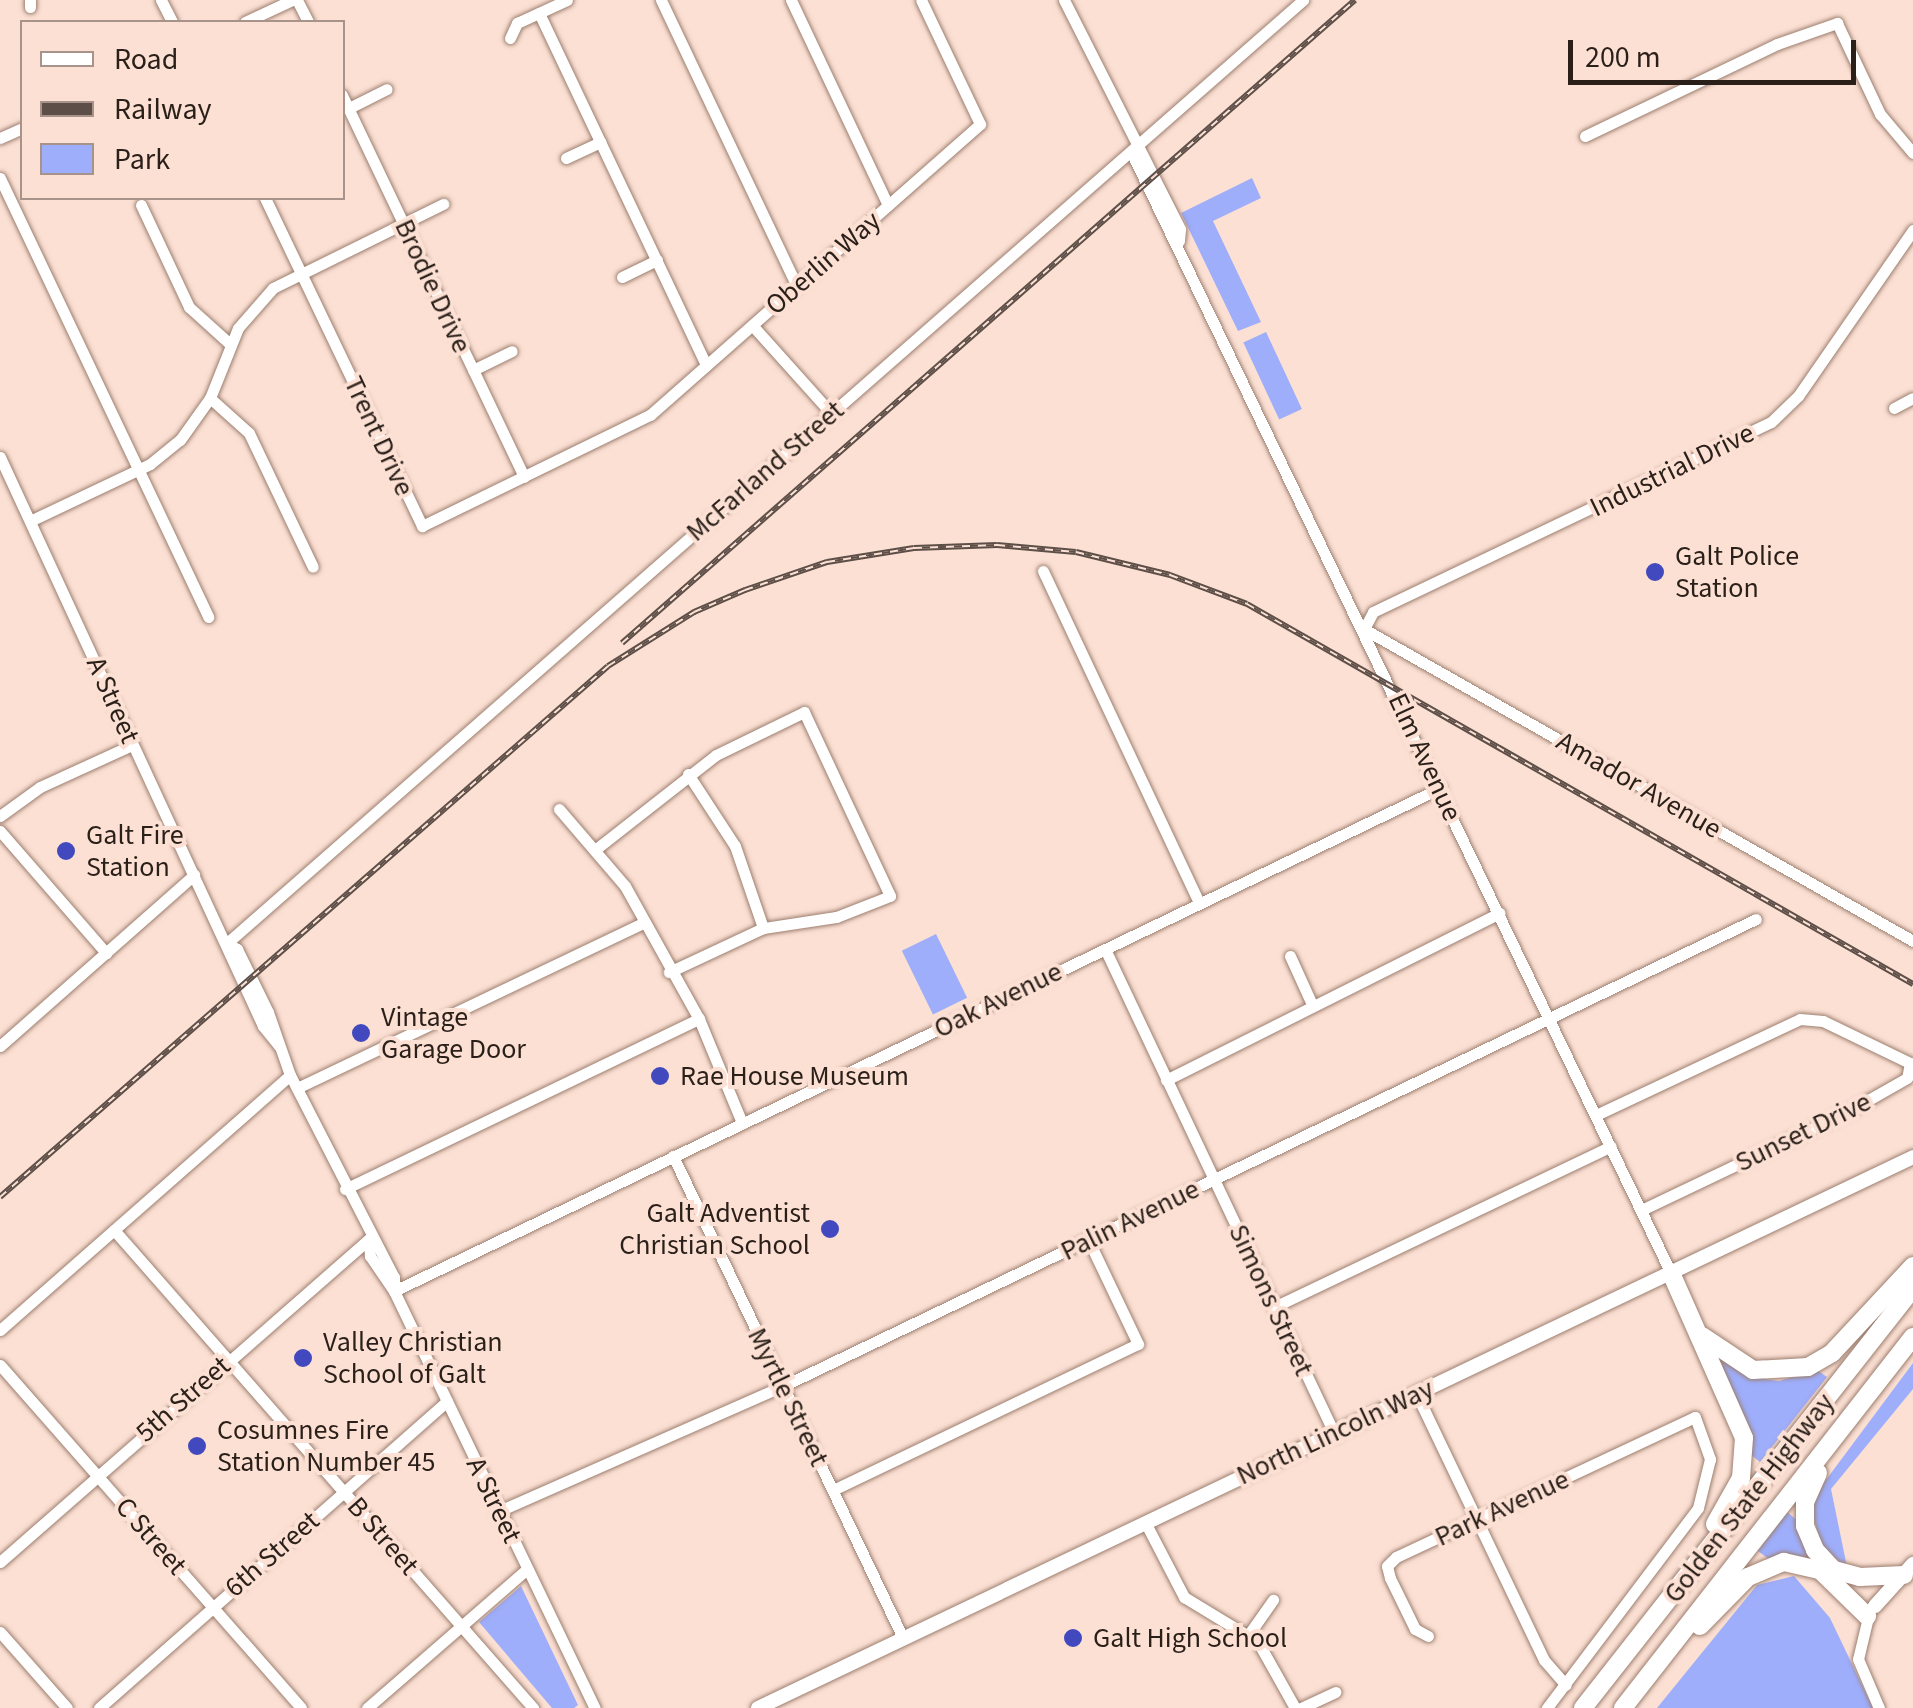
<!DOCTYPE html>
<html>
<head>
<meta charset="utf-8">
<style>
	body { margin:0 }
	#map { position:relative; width:1913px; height:1708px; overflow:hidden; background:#fbe0d3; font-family:"Source Sans 3",sans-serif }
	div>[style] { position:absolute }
	.green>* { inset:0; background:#9eaefb; transform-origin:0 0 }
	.roads { filter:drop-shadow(0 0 2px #9c7e6f) drop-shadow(0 0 2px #9c7e6f) }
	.minor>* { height:11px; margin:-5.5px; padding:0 5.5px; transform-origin:5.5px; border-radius:5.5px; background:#fff }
	.major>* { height:14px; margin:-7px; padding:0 7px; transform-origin:7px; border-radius:7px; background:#fff }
	.highway>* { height:18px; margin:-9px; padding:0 9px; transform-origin:9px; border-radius:9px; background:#fff }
	.rail>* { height:6px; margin-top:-3px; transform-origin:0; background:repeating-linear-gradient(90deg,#fbe0d3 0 8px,#5d4e47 0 16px); box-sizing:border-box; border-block:2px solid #5d4e47 }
	.dots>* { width:28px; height:28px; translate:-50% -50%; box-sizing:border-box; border:5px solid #fbe0d3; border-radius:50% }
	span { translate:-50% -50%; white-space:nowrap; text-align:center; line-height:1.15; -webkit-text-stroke:8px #fbe0d3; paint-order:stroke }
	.street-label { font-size:28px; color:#2a1f19 }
	.poi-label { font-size:28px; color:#2a1f19 }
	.left { translate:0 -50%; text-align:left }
	.right { translate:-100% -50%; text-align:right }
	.legend { position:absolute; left:20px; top:20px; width:325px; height:180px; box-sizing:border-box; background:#fbe0d3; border:2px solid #a79389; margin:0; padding:12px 18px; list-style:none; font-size:30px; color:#2a1f19 }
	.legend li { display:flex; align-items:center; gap:20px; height:50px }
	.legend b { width:50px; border:2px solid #a79389 }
	.scale { position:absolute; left:1568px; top:40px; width:288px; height:45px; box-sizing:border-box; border:5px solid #2a1f19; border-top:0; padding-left:12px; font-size:30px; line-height:35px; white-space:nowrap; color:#2a1f19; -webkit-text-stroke:8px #fbe0d3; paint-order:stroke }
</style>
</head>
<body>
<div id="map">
	<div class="green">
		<i style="clip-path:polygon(1252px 178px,1261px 198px,1213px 221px,1261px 322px,1238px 331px,1181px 213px)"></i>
		<i style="left:1266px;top:332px;width:85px;height:25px;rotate:65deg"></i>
		<i style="left:936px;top:934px;width:71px;height:38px;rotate:64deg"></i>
		<i style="clip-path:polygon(1712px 1352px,1758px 1378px,1779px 1381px,1817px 1370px,1827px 1377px,1760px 1462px,1751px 1455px)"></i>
		<i style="clip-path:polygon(1913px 1363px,1913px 1389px,1831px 1489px,1847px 1567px,1822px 1548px,1812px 1512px,1814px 1496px)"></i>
		<i style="clip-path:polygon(1787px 1512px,1798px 1521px,1812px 1560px,1770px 1560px,1758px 1551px)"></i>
		<i style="clip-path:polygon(1794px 1576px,1830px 1618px,1873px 1708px,1657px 1708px,1757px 1585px)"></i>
		<i style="clip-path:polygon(521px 1586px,578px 1705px,574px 1708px,552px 1708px,479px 1622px)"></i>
	</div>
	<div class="roads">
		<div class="minor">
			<i style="left:30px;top:0;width:7px;rotate:90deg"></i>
			<i style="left:161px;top:0;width:25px;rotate:63deg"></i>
			<i style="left:297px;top:0;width:25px;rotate:63deg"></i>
			<i style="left:661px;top:0;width:317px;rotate:64.6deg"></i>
			<i style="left:791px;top:0;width:227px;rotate:64.7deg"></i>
			<i style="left:1064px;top:0;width:257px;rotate:63.1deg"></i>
			<i style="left:1180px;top:229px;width:12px;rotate:95deg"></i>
			<i style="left:539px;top:13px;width:390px;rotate:64.6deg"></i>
			<i style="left:245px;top:22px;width:52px;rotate:-25.1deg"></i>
			<i style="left:510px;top:38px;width:17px;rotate:-65deg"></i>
			<i style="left:517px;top:23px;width:55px;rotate:-24.7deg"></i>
			<i style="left:342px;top:95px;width:423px;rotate:64.5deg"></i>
			<i style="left:349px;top:108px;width:42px;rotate:-26.6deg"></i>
			<i style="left:1585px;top:136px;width:213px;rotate:-25.6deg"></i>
			<i style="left:1777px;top:44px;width:64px;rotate:-19.3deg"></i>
			<i style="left:1837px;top:23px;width:101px;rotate:64.7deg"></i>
			<i style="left:1880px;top:114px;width:51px;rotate:49.8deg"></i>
			<i style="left:0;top:138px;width:24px;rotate:-24deg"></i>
			<i style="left:1135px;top:147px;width:13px;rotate:90deg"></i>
			<i style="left:1135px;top:160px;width:1235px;rotate:64.29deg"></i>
			<i style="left:566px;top:158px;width:38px;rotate:-25deg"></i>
			<i style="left:0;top:178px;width:486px;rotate:64.6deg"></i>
			<i style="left:265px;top:198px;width:364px;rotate:64.4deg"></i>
			<i style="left:422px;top:526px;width:254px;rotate:-26deg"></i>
			<i style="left:650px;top:415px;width:440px;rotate:-41.4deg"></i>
			<i style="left:980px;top:124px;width:137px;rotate:-115.4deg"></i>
			<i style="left:141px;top:205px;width:113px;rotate:64.8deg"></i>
			<i style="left:189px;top:307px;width:55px;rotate:42.1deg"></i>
			<i style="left:1913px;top:230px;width:202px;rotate:124.7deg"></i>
			<i style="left:1798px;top:396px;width:37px;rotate:136deg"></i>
			<i style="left:1771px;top:422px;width:441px;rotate:154.5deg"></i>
			<i style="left:1373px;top:612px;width:19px;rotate:118deg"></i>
			<i style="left:1364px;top:629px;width:631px;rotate:29.61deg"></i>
			<i style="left:622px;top:277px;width:39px;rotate:-26deg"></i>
			<i style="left:752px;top:325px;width:118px;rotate:48.1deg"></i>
			<i style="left:473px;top:370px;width:43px;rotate:-26deg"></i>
			<i style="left:210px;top:398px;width:52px;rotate:41.9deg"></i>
			<i style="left:249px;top:433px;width:148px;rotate:64.5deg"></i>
			<i style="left:1894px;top:408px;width:21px;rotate:-28deg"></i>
			<i style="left:0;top:457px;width:627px;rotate:65.19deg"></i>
			<i style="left:263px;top:1026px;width:26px;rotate:51deg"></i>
			<i style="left:30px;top:521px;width:133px;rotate:-25.4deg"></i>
			<i style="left:150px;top:464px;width:38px;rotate:-39deg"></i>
			<i style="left:180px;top:440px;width:52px;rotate:-54.5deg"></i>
			<i style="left:210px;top:398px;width:75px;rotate:-68.2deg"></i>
			<i style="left:238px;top:328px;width:53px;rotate:-48.8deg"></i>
			<i style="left:273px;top:288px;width:190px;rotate:-26.3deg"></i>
			<i style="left:1043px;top:571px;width:367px;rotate:64.8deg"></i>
			<i style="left:688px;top:774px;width:86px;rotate:56.9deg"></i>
			<i style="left:735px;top:846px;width:87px;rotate:71.1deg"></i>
			<i style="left:559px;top:809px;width:101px;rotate:49.4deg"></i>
			<i style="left:625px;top:886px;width:152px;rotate:60.9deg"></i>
			<i style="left:699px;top:1019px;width:113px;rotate:67.5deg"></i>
			<i style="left:0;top:816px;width:49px;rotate:-35.9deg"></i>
			<i style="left:40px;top:787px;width:101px;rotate:-24.5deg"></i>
			<i style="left:0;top:831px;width:162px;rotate:49deg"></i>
			<i style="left:596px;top:849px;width:152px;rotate:-38.1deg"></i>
			<i style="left:716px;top:755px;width:98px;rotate:-26deg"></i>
			<i style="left:804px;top:712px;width:203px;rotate:64.9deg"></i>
			<i style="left:890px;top:896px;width:58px;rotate:158.7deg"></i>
			<i style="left:836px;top:917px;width:74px;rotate:171.4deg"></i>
			<i style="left:763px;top:928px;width:104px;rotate:154.9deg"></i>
			<i style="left:227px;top:943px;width:1431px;rotate:-41.23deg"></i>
			<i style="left:227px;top:943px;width:12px;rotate:31deg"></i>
			<i style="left:237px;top:949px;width:70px;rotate:63.8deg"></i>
			<i style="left:268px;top:1012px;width:67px;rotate:70.8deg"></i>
			<i style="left:290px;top:1075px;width:227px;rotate:62.8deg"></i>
			<i style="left:394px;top:1277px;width:14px;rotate:90deg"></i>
			<i style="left:1105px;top:949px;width:538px;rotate:64.67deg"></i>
			<i style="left:1290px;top:956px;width:51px;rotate:65.5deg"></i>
			<i style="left:0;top:1046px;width:259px;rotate:-41.4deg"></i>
			<i style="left:1166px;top:1080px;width:373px;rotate:-26.6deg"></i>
			<i style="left:297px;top:1088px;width:383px;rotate:-25.5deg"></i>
			<i style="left:1596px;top:1115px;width:225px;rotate:-25.2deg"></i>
			<i style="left:1800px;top:1019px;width:23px;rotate:5deg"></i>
			<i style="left:1823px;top:1021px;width:97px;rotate:25.8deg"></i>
			<i style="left:1910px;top:1063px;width:15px;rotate:101deg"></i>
			<i style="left:1907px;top:1078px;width:67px;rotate:150.4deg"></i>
			<i style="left:1849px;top:1111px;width:230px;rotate:154.5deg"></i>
			<i style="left:673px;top:1156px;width:534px;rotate:64.49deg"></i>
			<i style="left:345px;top:1189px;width:393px;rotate:-25.7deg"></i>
			<i style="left:114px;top:1230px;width:636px;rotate:48.76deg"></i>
			<i style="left:369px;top:1239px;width:17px;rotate:87deg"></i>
			<i style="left:370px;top:1256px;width:42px;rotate:55.6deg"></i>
			<i style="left:394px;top:1291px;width:463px;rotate:64.3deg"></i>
			<i style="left:394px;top:1291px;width:1161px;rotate:-25.68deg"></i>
			<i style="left:1274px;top:1307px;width:373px;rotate:-25.5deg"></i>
			<i style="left:0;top:1330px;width:386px;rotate:-41.3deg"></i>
			<i style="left:0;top:1365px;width:456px;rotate:48.7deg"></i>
			<i style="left:1417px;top:1395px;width:294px;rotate:64.4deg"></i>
			<i style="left:1544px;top:1660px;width:33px;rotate:49deg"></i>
			<i style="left:833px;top:1490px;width:338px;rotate:-25.6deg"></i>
			<i style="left:1138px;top:1344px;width:116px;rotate:-115.5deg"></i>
			<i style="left:499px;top:1511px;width:310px;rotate:-23.8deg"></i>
			<i style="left:783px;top:1386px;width:1079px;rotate:-25.64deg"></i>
			<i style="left:1145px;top:1522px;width:85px;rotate:62.5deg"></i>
			<i style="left:1184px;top:1597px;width:87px;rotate:31.3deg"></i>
			<i style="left:1258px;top:1642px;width:76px;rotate:60.7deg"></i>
			<i style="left:0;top:1562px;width:490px;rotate:-41.2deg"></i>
			<i style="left:1869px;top:1613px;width:47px;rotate:103.4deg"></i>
			<i style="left:1858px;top:1659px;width:53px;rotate:66.8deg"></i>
			<i style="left:0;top:1632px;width:101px;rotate:48.6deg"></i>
			<i style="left:1249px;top:1634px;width:42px;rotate:-54.8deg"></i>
			<i style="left:1428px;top:1636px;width:15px;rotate:-152deg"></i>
			<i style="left:1415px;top:1629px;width:57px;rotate:-116.1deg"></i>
			<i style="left:1390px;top:1578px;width:12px;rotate:-104deg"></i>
			<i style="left:1387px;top:1566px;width:13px;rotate:-45deg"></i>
			<i style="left:1396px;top:1557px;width:330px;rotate:-25.1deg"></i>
			<i style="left:1695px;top:1417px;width:45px;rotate:70.3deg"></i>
			<i style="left:1710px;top:1459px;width:50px;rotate:103.8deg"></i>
			<i style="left:1698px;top:1508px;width:251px;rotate:127.1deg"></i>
			<i style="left:99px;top:1708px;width:464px;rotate:-41.4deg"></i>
			<i style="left:367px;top:1708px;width:212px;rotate:-41deg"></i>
			<i style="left:1301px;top:1708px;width:38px;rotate:-25deg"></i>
		</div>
		<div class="major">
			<i style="left:1875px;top:1606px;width:57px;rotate:-47.9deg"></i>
			<i style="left:758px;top:1708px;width:1280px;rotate:-25.5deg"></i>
		</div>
		<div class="highway">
			<i style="left:1671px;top:1273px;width:180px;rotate:66.1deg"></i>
			<i style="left:1744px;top:1438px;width:40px;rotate:94.3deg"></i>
			<i style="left:1741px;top:1478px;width:53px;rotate:119.5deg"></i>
			<i style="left:1702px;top:1336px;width:61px;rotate:33.7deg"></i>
			<i style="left:1753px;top:1370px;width:55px;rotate:-3.1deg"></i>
			<i style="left:1808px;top:1367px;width:28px;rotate:-30deg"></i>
			<i style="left:1832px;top:1353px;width:119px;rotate:-47deg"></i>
			<i style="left:1818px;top:1473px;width:32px;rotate:114deg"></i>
			<i style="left:1805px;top:1502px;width:24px;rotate:90deg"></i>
			<i style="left:1805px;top:1526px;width:26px;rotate:67deg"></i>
			<i style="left:1815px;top:1550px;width:26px;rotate:47deg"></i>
			<i style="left:1834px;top:1570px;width:27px;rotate:15deg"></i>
			<i style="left:1860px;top:1577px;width:44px;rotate:-2.6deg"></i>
			<i style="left:1700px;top:1626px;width:69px;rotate:-45.6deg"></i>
			<i style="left:1748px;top:1577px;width:39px;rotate:-23deg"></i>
			<i style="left:1784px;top:1562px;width:37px;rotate:13deg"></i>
			<i style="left:1820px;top:1570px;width:66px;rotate:44.4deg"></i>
			<i style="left:1583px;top:1708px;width:534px;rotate:-51.84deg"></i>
			<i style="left:1623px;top:1708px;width:471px;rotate:-52deg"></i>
		</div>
	</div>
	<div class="rail">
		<i style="left:622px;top:643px;width:975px;rotate:-41.26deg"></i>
		<i style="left:0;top:1197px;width:807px;rotate:-41.13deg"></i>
		<i style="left:608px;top:666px;width:102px;rotate:-32.1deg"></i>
		<i style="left:694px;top:612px;width:56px;rotate:-23.3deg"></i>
		<i style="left:745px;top:590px;width:87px;rotate:-18.9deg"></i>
		<i style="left:827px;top:562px;width:88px;rotate:-9.1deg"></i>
		<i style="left:914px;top:548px;width:83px;rotate:-2.1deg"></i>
		<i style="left:997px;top:545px;width:79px;rotate:5.1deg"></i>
		<i style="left:1076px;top:552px;width:97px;rotate:13.7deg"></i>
		<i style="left:1170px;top:575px;width:82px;rotate:20.6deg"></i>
		<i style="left:1247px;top:604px;width:767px;rotate:29.71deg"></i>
	</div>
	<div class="dots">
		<i style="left:1655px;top:572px;background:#4249be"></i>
		<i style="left:66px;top:851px;background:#4249be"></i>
		<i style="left:361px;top:1033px;background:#4249be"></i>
		<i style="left:660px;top:1076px;background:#4249be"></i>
		<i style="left:830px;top:1229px;background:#4249be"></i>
		<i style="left:303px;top:1358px;background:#4249be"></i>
		<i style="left:197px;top:1446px;background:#4249be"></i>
		<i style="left:1073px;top:1638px;background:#4249be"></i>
	</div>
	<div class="street-label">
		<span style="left:823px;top:263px;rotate:-41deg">Oberlin Way</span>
		<span style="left:433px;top:286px;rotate:65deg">Brodie Drive</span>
		<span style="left:379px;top:436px;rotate:65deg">Trent Drive</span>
		<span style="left:1672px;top:470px;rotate:-26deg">Industrial Drive</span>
		<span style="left:765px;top:471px;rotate:-41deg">McFarland Street</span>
		<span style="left:113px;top:700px;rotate:66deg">A Street</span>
		<span style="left:1425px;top:757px;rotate:65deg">Elm Avenue</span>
		<span style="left:1639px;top:785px;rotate:30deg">Amador Avenue</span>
		<span style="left:998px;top:1000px;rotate:-26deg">Oak Avenue</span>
		<span style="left:1803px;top:1132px;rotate:-26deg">Sunset Drive</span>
		<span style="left:1130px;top:1220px;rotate:-26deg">Palin Avenue</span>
		<span style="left:1271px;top:1300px;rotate:65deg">Simons Street</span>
		<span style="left:788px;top:1397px;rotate:64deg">Myrtle Street</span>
		<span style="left:183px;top:1399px;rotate:-41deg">5th Street</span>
		<span style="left:1335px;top:1432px;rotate:-25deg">North Lincoln Way</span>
		<span style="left:1749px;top:1498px;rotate:-52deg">Golden State Highway</span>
		<span style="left:494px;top:1500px;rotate:64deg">A Street</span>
		<span style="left:1502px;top:1508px;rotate:-25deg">Park Avenue</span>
		<span style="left:151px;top:1536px;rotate:49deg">C Street</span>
		<span style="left:383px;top:1536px;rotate:49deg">B Street</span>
		<span style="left:272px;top:1554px;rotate:-41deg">6th Street</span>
	</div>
	<div class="poi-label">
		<span class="left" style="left:1675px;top:572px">Galt Police<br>Station</span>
		<span class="left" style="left:86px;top:851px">Galt Fire<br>Station</span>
		<span class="left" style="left:381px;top:1033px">Vintage<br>Garage Door</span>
		<span class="left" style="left:680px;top:1076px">Rae House Museum</span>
		<span class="right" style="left:810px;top:1229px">Galt Adventist<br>Christian School</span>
		<span class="left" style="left:323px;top:1358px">Valley Christian<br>School of Galt</span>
		<span class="left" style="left:217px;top:1446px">Cosumnes Fire<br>Station Number 45</span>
		<span class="left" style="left:1093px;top:1638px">Galt High School</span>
	</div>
	<ul class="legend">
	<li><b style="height:12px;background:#fff"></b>Road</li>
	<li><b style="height:12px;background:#5d4e47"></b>Railway</li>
	<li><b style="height:28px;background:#9eaefb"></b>Park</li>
	</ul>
	<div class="scale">200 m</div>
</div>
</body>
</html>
